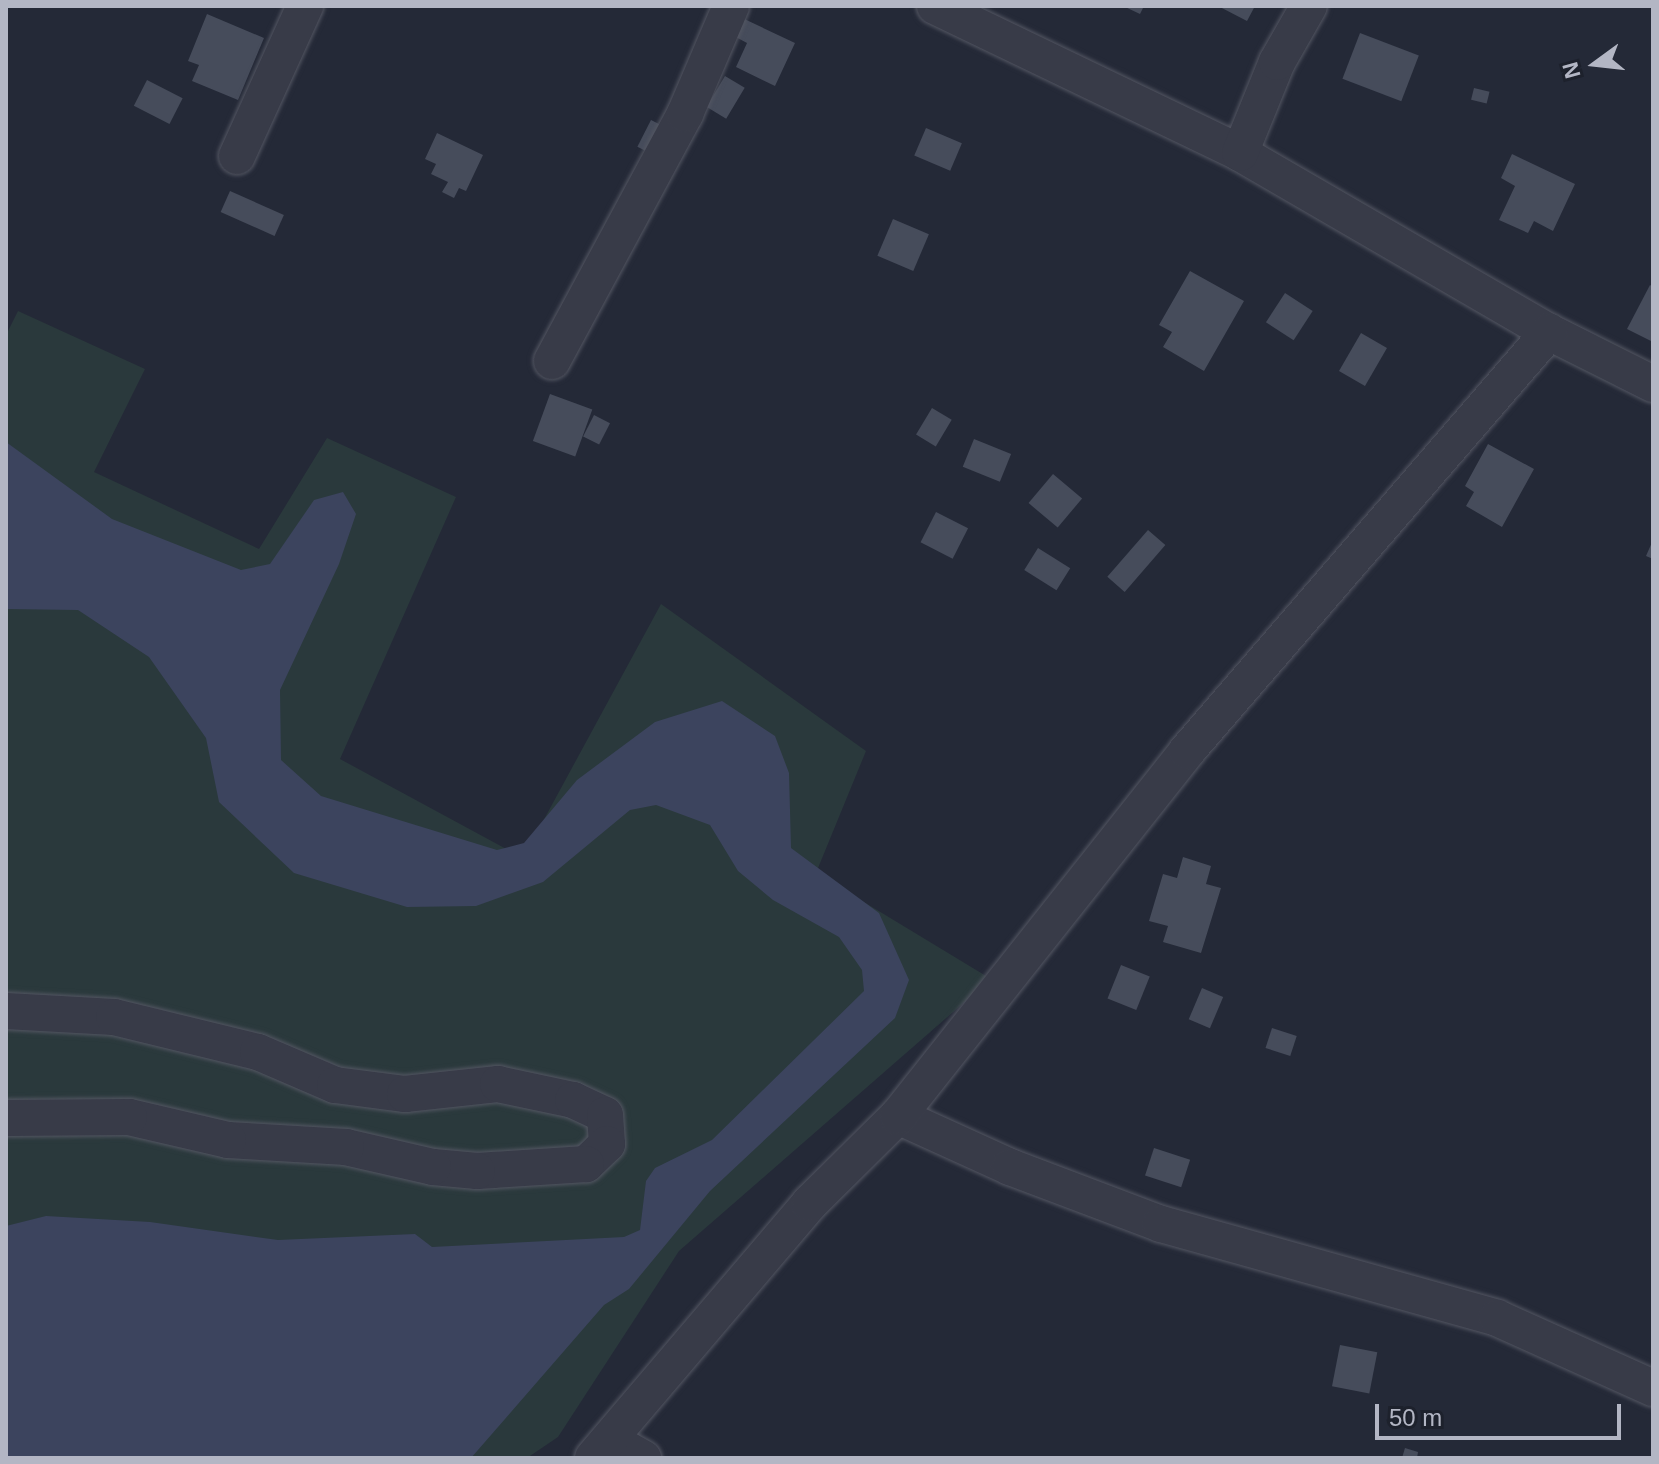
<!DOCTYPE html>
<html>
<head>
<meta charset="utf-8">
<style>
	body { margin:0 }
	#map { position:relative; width:1659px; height:1464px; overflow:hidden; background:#242937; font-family:Arial,sans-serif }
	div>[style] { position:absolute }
	.green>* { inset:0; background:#2a393c }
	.water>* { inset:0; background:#3c445e }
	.building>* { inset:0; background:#464c5b; transform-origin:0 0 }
	.roads { filter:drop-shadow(0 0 2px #535662) drop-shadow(0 0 2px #535662) }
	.minor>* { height:36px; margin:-18px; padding:0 18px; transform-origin:18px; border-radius:18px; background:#383b48 }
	span { translate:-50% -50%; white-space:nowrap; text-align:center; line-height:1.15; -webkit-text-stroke:6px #1d212c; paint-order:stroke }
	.frame { position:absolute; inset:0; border:8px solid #b3b6c4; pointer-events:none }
	.north { position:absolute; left:1555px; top:24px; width:80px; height:80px; -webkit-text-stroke:6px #1d212c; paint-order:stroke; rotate:255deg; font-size:22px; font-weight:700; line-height:32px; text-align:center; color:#b3b6c4 }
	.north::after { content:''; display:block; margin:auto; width:28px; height:36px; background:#b3b6c4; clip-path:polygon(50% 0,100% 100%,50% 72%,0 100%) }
	.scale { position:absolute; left:1375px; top:1404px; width:246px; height:36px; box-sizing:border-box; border:4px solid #b3b6c4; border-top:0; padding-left:10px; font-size:24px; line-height:28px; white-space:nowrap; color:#b3b6c4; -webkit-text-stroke:6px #1d212c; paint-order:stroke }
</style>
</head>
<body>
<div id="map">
	<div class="green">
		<i style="clip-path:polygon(18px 311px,145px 369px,94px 472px,259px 549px,327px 438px,456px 497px,340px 759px,523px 858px,661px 604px,866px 751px,816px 873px,991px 979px,679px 1251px,558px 1437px,527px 1458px,6px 1458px,6px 335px)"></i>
	</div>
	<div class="water">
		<i style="clip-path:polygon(6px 442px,112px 519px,241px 570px,270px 564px,314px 500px,343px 492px,356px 514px,339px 564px,280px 690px,281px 760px,321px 796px,497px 850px,524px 843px,577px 780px,655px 722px,722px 701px,775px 736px,789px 773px,791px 848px,879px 913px,909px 980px,895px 1018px,710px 1191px,629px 1289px,604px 1305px,471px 1458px,6px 1458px,6px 1226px,46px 1216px,150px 1222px,278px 1240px,415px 1234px,432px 1247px,624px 1237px,640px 1230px,646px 1181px,655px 1168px,712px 1140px,864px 991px,862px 970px,839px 937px,773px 900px,738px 871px,710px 825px,656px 805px,630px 810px,543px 882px,476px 906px,407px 907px,294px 873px,219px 802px,206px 738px,149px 657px,78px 610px,6px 609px)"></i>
	</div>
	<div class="building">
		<i style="clip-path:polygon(1123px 6px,1144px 6px,1140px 14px)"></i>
		<i style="clip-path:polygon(1218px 6px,1255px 6px,1247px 21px)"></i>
		<i style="clip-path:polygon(207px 14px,264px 38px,238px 100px,192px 81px,199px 65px,188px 61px)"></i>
		<i style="clip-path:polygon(740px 17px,795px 43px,775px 86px,736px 67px,747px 43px,732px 35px)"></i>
		<i style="left:1360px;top:33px;width:63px;height:49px;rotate:21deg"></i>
		<i style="left:725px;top:76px;width:23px;height:36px;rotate:31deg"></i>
		<i style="left:147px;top:80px;width:40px;height:29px;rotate:27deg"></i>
		<i style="left:1474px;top:88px;width:16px;height:12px;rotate:14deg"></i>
		<i style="left:651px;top:120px;width:20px;height:30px;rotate:27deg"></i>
		<i style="left:926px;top:128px;width:39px;height:30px;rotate:23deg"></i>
		<i style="clip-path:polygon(437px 133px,483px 155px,466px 191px,459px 188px,454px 198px,442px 192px,448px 182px,431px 174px,436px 164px,425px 159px)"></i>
		<i style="clip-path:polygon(1512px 154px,1575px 184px,1553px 231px,1534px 221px,1528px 233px,1499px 220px,1515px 186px,1501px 178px)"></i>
		<i style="left:230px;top:191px;width:59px;height:23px;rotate:24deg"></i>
		<i style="left:893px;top:219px;width:39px;height:40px;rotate:23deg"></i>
		<i style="clip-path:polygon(1190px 271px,1244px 301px,1204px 371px,1163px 347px,1172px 332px,1159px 325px)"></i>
		<i style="clip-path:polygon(1650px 285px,1653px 287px,1653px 342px,1627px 329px)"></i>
		<i style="left:1285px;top:293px;width:33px;height:35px;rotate:33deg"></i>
		<i style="left:1361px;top:333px;width:30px;height:44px;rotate:30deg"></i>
		<i style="left:550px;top:394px;width:45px;height:50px;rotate:20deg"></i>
		<i style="left:932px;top:408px;width:23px;height:31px;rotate:31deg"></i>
		<i style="left:594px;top:415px;width:18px;height:24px;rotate:27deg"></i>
		<i style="left:974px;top:439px;width:40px;height:30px;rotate:22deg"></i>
		<i style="clip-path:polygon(1488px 444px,1534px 469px,1502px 527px,1466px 506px,1474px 492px,1465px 486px)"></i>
		<i style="left:1053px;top:474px;width:38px;height:38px;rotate:40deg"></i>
		<i style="left:936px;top:512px;width:36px;height:34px;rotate:27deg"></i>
		<i style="left:1148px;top:530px;width:23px;height:62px;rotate:41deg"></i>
		<i style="clip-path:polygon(1653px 540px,1653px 559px,1646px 556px)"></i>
		<i style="left:1038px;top:548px;width:38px;height:26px;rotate:32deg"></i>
		<i style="clip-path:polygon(1183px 857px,1211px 866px,1206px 884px,1221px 888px,1201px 953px,1163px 942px,1168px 926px,1149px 921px,1163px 874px,1177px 878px)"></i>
		<i style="left:1121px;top:965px;width:31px;height:36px;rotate:22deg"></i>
		<i style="left:1202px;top:988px;width:23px;height:34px;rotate:23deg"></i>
		<i style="left:1272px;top:1028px;width:26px;height:21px;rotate:18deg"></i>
		<i style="left:1154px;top:1148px;width:38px;height:29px;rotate:18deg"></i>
		<i style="left:1340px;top:1345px;width:38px;height:42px;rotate:11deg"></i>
		<i style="clip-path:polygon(1405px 1448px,1418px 1452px,1417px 1458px,1402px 1458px)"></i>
	</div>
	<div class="roads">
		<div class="minor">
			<i style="left:935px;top:6px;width:339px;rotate:25.7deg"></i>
			<i style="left:1240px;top:153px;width:357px;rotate:30.1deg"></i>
			<i style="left:1549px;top:332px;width:116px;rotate:26.6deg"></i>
			<i style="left:1240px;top:153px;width:98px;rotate:-67.9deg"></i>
			<i style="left:1277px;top:62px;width:64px;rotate:-60.3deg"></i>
			<i style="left:237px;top:156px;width:165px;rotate:-65.6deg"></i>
			<i style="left:552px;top:361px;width:281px;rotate:-61.7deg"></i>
			<i style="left:685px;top:114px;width:117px;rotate:-66.9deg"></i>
			<i style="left:6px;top:1011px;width:108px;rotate:3.2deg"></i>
			<i style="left:114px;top:1017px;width:148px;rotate:13.7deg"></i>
			<i style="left:258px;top:1052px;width:84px;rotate:23.2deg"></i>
			<i style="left:335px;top:1085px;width:71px;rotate:7.3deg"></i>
			<i style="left:405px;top:1094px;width:94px;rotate:-6.1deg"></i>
			<i style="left:498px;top:1084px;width:77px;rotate:12deg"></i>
			<i style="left:573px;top:1100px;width:35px;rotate:25deg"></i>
			<i style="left:605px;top:1115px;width:29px;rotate:86deg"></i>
			<i style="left:607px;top:1144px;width:29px;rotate:136deg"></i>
			<i style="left:586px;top:1164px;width:109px;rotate:176.3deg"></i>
			<i style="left:477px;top:1171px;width:44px;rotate:-174.8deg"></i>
			<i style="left:433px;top:1167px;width:89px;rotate:-167.1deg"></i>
			<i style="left:346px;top:1147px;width:118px;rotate:-176.6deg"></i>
			<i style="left:228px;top:1140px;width:102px;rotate:-166.9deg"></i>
			<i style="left:129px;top:1117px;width:123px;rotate:179.5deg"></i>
			<i style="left:898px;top:1116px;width:123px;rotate:24.5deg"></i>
			<i style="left:1010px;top:1167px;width:161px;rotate:20.7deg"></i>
			<i style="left:1161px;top:1224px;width:349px;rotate:15.6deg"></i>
			<i style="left:1497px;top:1318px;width:171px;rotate:24.2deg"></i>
			<i style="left:610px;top:1440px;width:38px;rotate:29deg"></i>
			<i style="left:593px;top:1458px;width:335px;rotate:-49.6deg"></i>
			<i style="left:810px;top:1203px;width:124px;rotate:-44.7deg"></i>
			<i style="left:898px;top:1116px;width:466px;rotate:-51.6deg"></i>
			<i style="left:1187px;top:751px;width:554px;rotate:-49.17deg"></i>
		</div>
	</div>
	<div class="frame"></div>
	<div class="north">N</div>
	<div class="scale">50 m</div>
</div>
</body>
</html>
